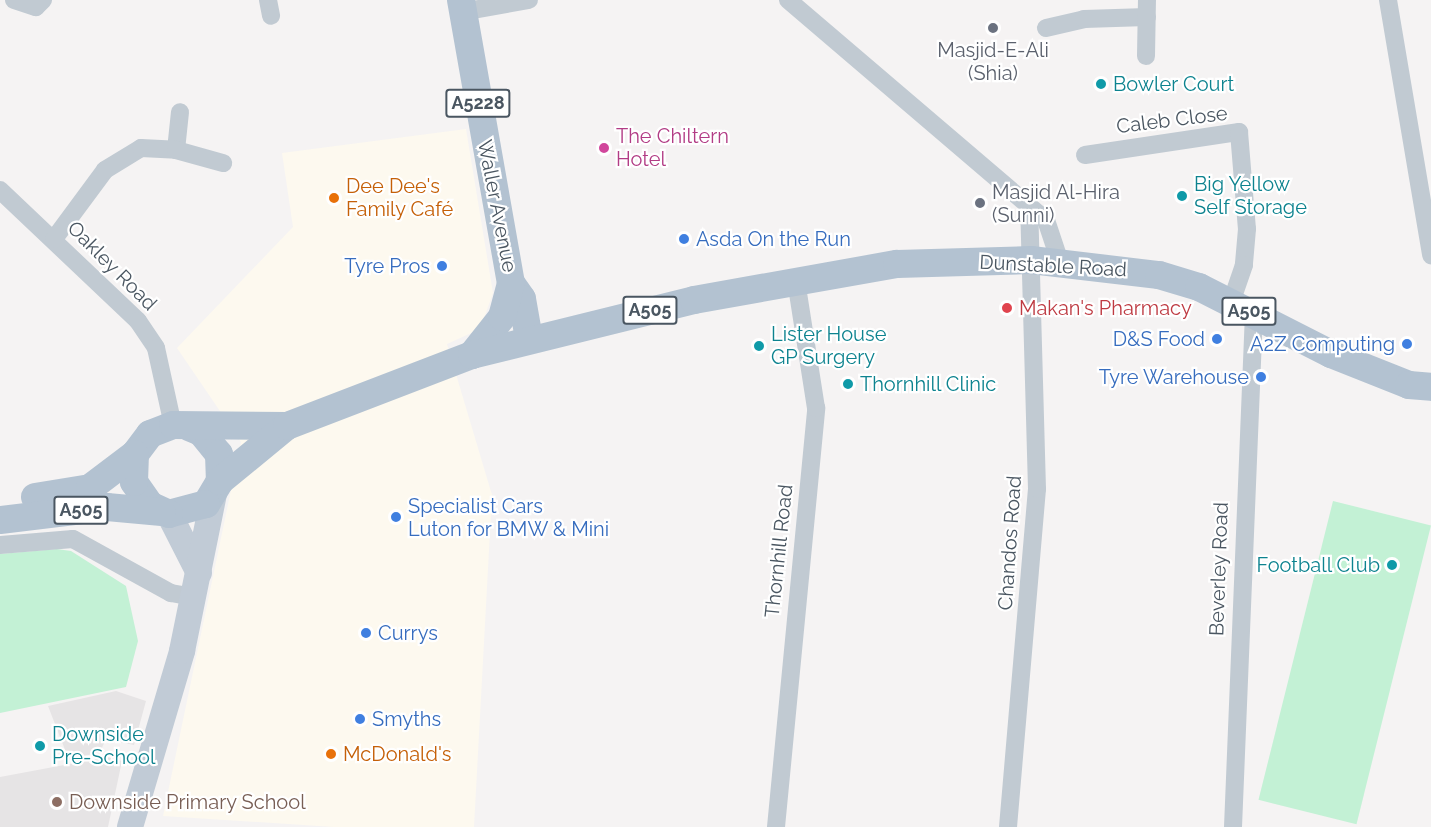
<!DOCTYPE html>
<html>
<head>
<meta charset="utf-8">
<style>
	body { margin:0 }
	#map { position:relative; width:1431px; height:827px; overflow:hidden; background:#f5f3f3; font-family:Raleway,sans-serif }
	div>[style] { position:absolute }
	.commercial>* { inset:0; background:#fdf9ef }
	.education>* { inset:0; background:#e6e4e5 }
	.green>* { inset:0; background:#c3f1d5; transform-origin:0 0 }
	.street>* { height:18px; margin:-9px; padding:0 9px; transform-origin:9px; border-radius:9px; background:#c1cad2 }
	.secondary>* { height:26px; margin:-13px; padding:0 13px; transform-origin:13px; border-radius:13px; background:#c1cbd6 }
	.primary>* { height:28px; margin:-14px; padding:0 14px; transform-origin:14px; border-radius:14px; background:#b3c2d1 }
	.dots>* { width:16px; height:16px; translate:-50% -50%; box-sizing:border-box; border:3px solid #fff; border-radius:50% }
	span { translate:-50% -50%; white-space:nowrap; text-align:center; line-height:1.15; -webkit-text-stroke:4.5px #fff; paint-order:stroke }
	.shield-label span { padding:2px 4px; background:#fff; border:2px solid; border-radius:4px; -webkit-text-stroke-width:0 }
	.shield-label { font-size:18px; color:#4a5661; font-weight:700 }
	.worship-label { font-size:20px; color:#5b616d }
	.left { translate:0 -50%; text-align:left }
	.culture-label { font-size:20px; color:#0d838f }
	.right { translate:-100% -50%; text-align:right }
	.street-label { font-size:20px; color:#4a5661 }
	.hotel-label { font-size:20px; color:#b23c85 }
	.food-label { font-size:20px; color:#c56008 }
	.shop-label { font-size:20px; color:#366cbe }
	.health-label { font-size:20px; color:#be3a42 }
	.education-label { font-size:20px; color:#785e54 }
</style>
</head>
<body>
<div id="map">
	<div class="commercial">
		<i style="clip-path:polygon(466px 129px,493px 293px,480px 329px,447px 344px,492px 495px,474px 827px,334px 827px,163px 816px,241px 442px,177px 348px,293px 227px,282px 153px)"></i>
	</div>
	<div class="education">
		<i style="clip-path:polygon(116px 691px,146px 701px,134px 745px,106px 739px,100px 752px,69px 760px,48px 706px)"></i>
		<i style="clip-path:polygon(107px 757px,122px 761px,108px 827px,0 827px,0 777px)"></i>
	</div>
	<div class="green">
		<i style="left:1333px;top:501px;width:101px;height:308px;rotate:14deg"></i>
		<i style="clip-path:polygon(57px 549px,71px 551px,126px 586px,138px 641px,126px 687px,0 713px,0 554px)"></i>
	</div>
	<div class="street">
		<i style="left:14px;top:0;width:23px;rotate:18deg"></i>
		<i style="left:36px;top:7px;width:10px;rotate:-45deg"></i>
		<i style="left:268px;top:0;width:16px;rotate:79deg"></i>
		<i style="left:788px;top:0;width:339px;rotate:40.5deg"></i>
		<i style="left:1046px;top:220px;width:44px;rotate:71.6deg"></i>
		<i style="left:1388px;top:0;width:259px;rotate:80.4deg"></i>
		<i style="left:462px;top:12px;width:68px;rotate:-10.2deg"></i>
		<i style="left:1046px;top:28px;width:39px;rotate:-13deg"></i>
		<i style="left:1084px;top:19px;width:63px;rotate:-1.8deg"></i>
		<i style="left:1146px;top:56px;width:56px;rotate:-89deg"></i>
		<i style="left:176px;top:150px;width:38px;rotate:-84deg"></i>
		<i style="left:1085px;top:155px;width:156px;rotate:-8.5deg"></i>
		<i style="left:1239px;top:132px;width:97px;rotate:85.3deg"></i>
		<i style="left:1247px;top:229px;width:36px;rotate:95deg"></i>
		<i style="left:1244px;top:265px;width:39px;rotate:109deg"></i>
		<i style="left:0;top:190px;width:190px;rotate:43.5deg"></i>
		<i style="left:138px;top:321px;width:32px;rotate:56deg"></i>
		<i style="left:156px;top:348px;width:79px;rotate:77.6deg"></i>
		<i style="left:54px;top:239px;width:86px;rotate:-53.5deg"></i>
		<i style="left:105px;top:170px;width:42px;rotate:-31.4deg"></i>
		<i style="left:141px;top:148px;width:35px;rotate:3deg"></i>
		<i style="left:176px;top:150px;width:49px;rotate:15.5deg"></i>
		<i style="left:0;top:545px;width:73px;rotate:-4.7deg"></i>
		<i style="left:73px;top:539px;width:112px;rotate:28.9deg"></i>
		<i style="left:171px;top:593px;width:22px;rotate:10deg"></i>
		<i style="left:776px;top:827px;width:421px;rotate:-84.5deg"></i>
		<i style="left:816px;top:408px;width:129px;rotate:-98.9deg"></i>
		<i style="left:1008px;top:827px;width:339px;rotate:-85.1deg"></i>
		<i style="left:1037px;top:489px;width:284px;rotate:-91.6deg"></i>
		<i style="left:1233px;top:827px;width:513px;rotate:-87.66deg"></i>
	</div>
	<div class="secondary">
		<i style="left:169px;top:514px;width:66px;rotate:63deg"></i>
		<i style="left:130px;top:827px;width:184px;rotate:-73.5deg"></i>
		<i style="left:182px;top:651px;width:160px;rotate:-78.5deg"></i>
	</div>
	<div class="primary">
		<i style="left:461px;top:0;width:287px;rotate:80deg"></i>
		<i style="left:511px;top:283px;width:19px;rotate:55deg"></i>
		<i style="left:522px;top:299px;width:40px;rotate:80deg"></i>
		<i style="left:472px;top:355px;width:48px;rotate:-51.7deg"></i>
		<i style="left:502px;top:317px;width:35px;rotate:-75deg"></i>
		<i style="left:189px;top:427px;width:13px;rotate:23deg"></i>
		<i style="left:201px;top:432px;width:28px;rotate:51deg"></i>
		<i style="left:219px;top:454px;width:27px;rotate:88deg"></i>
		<i style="left:220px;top:481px;width:27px;rotate:121deg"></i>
		<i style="left:206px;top:504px;width:38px;rotate:165deg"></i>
		<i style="left:169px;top:514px;width:21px;rotate:-155deg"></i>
		<i style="left:150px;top:505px;width:28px;rotate:-125deg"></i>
		<i style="left:134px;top:482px;width:28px;rotate:-88deg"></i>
		<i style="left:135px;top:454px;width:25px;rotate:-53deg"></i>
		<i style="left:150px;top:434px;width:25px;rotate:-21deg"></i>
		<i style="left:173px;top:425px;width:114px;rotate:0.5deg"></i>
		<i style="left:220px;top:481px;width:87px;rotate:-39.4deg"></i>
		<i style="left:287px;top:426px;width:198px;rotate:-21deg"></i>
		<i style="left:472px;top:355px;width:229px;rotate:-13.9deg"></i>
		<i style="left:694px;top:300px;width:206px;rotate:-10.1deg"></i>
		<i style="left:897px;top:264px;width:134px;rotate:-1.7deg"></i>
		<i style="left:1031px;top:260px;width:129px;rotate:6.7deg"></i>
		<i style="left:1159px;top:275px;width:42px;rotate:16.7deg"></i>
		<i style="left:1199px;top:287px;width:148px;rotate:26.9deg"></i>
		<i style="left:1331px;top:354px;width:84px;rotate:21.7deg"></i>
		<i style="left:1409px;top:385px;width:22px;rotate:5deg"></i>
		<i style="left:35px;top:497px;width:56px;rotate:-9.3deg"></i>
		<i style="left:90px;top:488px;width:56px;rotate:-37.1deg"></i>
		<i style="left:0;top:520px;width:108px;rotate:-6.9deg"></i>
		<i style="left:107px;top:507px;width:55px;rotate:5.2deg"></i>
	</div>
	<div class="dots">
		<i style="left:993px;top:28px;background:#6b7280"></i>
		<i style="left:1101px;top:84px;background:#0f9aa8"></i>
		<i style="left:604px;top:148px;background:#d1479c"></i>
		<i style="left:1182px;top:196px;background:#0f9aa8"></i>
		<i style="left:334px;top:198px;background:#e8710a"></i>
		<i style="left:980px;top:203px;background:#6b7280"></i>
		<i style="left:684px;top:239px;background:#3f7fe0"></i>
		<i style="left:442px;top:266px;background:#3f7fe0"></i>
		<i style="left:1007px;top:308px;background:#e0444e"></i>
		<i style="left:1217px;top:339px;background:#3f7fe0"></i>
		<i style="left:1407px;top:344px;background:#3f7fe0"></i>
		<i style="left:759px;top:346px;background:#0f9aa8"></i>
		<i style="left:1261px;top:377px;background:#3f7fe0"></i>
		<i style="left:848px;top:384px;background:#0f9aa8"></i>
		<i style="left:396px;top:517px;background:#3f7fe0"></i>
		<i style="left:1392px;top:565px;background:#0f9aa8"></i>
		<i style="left:366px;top:633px;background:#3f7fe0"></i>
		<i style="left:360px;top:719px;background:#3f7fe0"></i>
		<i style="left:40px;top:746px;background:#0f9aa8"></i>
		<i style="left:331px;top:754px;background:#e8710a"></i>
		<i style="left:57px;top:802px;background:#8d6e63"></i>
	</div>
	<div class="shield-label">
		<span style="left:478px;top:103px">A5228</span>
		<span style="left:650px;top:310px">A505</span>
		<span style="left:1249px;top:311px">A505</span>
		<span style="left:81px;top:510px">A505</span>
	</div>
	<div class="worship-label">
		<span style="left:993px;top:62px">Masjid-E-Ali<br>(Shia)</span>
		<span class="left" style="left:992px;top:204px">Masjid Al-Hira<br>(Sunni)</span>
	</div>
	<div class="culture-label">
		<span class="left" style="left:1113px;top:84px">Bowler Court</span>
		<span class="left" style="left:1194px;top:196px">Big Yellow<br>Self Storage</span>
		<span class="left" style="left:771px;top:346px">Lister House<br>GP Surgery</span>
		<span class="left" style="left:860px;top:384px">Thornhill Clinic</span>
		<span class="right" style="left:1380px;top:565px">Football Club</span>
		<span class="left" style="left:52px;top:746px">Downside<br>Pre-School</span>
	</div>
	<div class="street-label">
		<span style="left:1172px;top:120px;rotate:-7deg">Caleb Close</span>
		<span style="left:497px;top:206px;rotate:79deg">Waller Avenue</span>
		<span style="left:112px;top:266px;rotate:45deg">Oakley Road</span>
		<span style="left:1053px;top:266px;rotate:3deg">Dunstable Road</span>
		<span style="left:1010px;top:543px;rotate:-86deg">Chandos Road</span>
		<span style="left:779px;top:551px;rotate:-84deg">Thornhill Road</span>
		<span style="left:1219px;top:569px;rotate:-88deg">Beverley Road</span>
	</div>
	<div class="hotel-label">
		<span class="left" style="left:616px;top:148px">The Chiltern<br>Hotel</span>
	</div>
	<div class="food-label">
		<span class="left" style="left:346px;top:198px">Dee Dee's<br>Family Café</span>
		<span class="left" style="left:343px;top:754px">McDonald's</span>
	</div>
	<div class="shop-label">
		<span class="left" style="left:696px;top:239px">Asda On the Run</span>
		<span class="right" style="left:430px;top:266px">Tyre Pros</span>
		<span class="right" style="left:1205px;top:339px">D&amp;S Food</span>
		<span class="right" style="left:1395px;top:344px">A2Z Computing</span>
		<span class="right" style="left:1249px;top:377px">Tyre Warehouse</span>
		<span class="left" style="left:408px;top:518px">Specialist Cars<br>Luton for BMW &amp; Mini</span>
		<span class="left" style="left:378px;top:633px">Currys</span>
		<span class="left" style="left:372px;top:719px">Smyths</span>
	</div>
	<div class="health-label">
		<span class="left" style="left:1019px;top:308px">Makan's Pharmacy</span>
	</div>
	<div class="education-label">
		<span class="left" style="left:69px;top:802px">Downside Primary School</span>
	</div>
</div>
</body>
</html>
